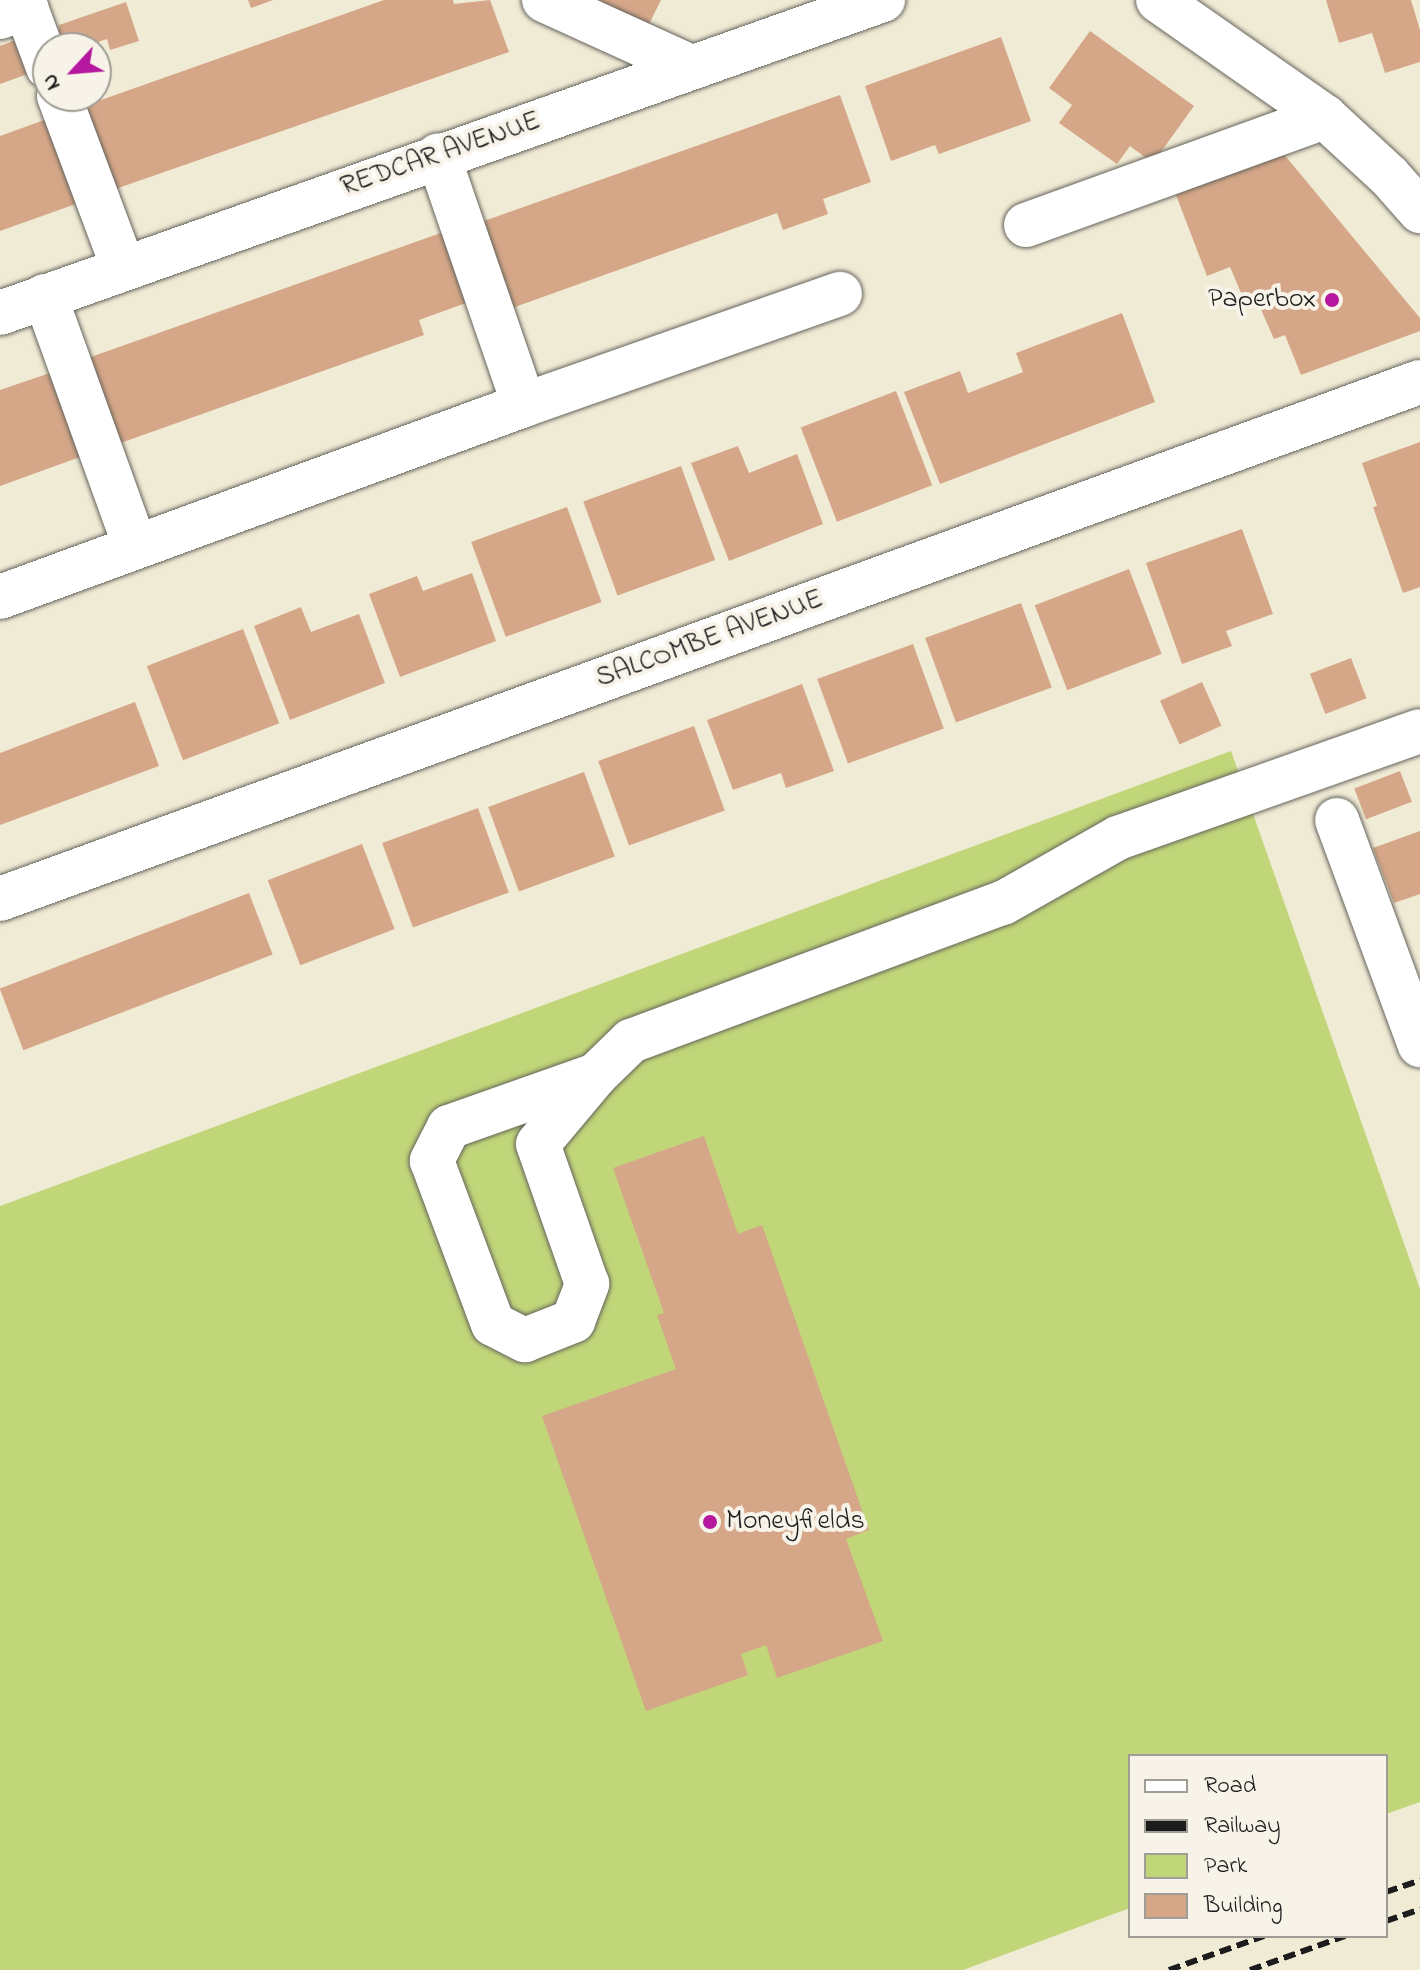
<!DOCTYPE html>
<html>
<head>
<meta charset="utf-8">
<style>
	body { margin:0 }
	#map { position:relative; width:1420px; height:1970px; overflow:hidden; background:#f0ebd5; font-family:"Indie Flower",sans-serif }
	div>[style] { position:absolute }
	.green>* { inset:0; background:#c1d679 }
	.building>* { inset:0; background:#d5a788; transform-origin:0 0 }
	.roads { filter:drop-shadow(0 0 2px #66645d) drop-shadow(0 0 2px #66645d) }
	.minor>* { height:44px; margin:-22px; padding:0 22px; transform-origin:22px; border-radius:22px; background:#fff }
	.rail>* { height:6px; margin-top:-3px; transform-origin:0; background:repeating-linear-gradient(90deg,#1c1c1c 0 12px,transparent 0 18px) }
	.dots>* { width:22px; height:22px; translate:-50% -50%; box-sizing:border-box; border:4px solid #f7f3e8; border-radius:50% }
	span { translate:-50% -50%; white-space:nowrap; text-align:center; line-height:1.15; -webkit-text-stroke:8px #f7f3e8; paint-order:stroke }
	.street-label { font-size:28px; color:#1c1c1c }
	.poi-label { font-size:28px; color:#1c1c1c }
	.right { translate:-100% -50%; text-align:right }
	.left { translate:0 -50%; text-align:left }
	.legend { position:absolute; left:1128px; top:1754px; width:260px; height:184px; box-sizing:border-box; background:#f7f3e8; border:2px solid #9f9d96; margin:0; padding:10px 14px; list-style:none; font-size:24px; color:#1c1c1c }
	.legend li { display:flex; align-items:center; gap:16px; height:40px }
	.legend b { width:40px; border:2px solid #9f9d96 }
	.north { position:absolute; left:32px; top:32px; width:80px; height:80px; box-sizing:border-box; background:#f7f3e8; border:2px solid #9f9d96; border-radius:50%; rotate:244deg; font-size:22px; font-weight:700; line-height:32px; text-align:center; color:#1c1c1c }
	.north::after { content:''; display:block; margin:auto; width:28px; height:36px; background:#b5179e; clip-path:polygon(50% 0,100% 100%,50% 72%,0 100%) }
</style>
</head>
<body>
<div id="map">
	<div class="green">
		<i style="clip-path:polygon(1231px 751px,1420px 1289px,1420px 1802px,1386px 1814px,1386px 1756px,1130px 1756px,1130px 1908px,963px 1970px,0 1970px,0 1206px)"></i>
	</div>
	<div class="building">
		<i style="clip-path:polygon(248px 0,273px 0,251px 8px)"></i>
		<i style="clip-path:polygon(384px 0,453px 0,454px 4px,490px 0,509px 52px,104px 193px,71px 96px,96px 96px,97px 87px,101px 100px)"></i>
		<i style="clip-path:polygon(588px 0,661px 0,647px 28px)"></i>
		<i style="clip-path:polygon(1326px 0,1411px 0,1420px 30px,1420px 62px,1385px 73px,1372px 33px,1339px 43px)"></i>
		<i style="clip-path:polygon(126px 2px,139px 41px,110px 50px,107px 39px,80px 48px,58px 48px,59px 25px)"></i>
		<i style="clip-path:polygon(1090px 31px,1194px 106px,1153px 163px,1130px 146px,1117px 164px,1059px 123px,1072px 105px,1049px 88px)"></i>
		<i style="clip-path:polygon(24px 37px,36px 71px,0 84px,0 46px)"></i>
		<i style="clip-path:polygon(1001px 37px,1031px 121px,939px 154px,935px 145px,891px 161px,865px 86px)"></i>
		<i style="clip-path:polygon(840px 95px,871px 182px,823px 199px,828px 214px,783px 230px,777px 213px,501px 312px,470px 226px)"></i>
		<i style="clip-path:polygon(58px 115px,87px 200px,0 231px,0 136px)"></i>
		<i style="clip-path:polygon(1282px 152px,1420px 318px,1420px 331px,1301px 375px,1285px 335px,1274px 339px,1256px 298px,1245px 302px,1230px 267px,1207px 276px,1176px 195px)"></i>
		<i style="clip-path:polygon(452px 229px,477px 299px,419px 320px,424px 335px,101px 450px,71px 364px)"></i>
		<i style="clip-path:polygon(1122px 313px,1155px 402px,940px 484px,904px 392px,960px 371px,968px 393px,1023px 372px,1016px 353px)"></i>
		<i style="clip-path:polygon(50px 373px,80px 457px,0 486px,0 390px)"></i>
		<i style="left:896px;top:391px;width:101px;height:102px;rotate:69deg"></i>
		<i style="clip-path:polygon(1420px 442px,1420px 587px,1403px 593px,1373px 507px,1377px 506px,1362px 463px)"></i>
		<i style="clip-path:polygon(738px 446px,749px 473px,797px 454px,823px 524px,729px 561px,691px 463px)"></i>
		<i style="left:681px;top:466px;width:100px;height:104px;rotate:70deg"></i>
		<i style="left:567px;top:507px;width:101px;height:102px;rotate:70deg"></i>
		<i style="clip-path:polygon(1242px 529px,1273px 614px,1226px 631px,1232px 646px,1182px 664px,1146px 563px)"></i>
		<i style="left:1129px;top:569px;width:91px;height:101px;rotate:69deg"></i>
		<i style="clip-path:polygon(472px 573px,496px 641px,400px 677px,369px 594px,417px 576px,423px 591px)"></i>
		<i style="left:1021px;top:603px;width:90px;height:102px;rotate:70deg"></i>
		<i style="clip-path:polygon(301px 607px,311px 632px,359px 614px,385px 683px,290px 720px,254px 626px)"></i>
		<i style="left:243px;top:629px;width:101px;height:103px;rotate:69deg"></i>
		<i style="left:913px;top:644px;width:90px;height:102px;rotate:70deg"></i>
		<i style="left:1351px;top:658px;width:43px;height:44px;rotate:69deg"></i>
		<i style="left:1202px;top:682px;width:48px;height:46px;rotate:66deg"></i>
		<i style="clip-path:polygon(802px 684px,834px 771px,786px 788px,781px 773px,733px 790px,707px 720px)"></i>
		<i style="clip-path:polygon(135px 702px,159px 766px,0 825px,0 753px)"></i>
		<i style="left:694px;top:726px;width:90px;height:102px;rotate:70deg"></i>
		<i style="left:1400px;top:771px;width:33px;height:49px;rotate:69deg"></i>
		<i style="left:584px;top:772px;width:90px;height:102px;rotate:70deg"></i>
		<i style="left:478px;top:808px;width:90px;height:102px;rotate:70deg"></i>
		<i style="clip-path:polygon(1420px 831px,1420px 894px,1394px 903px,1373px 848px)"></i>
		<i style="left:362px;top:844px;width:91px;height:101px;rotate:69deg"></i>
		<i style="left:249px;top:893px;width:66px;height:267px;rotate:69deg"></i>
		<i style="clip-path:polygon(704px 1136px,738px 1234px,762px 1225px,869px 1530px,846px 1539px,883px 1641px,777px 1678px,766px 1645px,741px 1654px,748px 1675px,646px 1711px,542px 1416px,676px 1369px,657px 1315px,664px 1313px,613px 1168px)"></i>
	</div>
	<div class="roads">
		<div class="minor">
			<i style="left:544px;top:0;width:162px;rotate:24.5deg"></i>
			<i style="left:1158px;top:0;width:204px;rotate:35deg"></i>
			<i style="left:1325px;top:117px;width:87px;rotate:42.7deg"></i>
			<i style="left:1389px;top:176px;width:47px;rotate:48.5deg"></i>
			<i style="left:0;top:17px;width:28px;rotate:-19deg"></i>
			<i style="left:26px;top:8px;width:63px;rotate:69.6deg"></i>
			<i style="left:59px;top:96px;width:183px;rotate:69.5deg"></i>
			<i style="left:1026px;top:225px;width:318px;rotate:-19.9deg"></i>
			<i style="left:45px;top:296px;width:266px;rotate:70.2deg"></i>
			<i style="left:0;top:313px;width:937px;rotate:-19.52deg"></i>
			<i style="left:524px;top:405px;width:335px;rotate:-19.4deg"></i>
			<i style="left:0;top:597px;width:558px;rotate:-20.12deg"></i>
			<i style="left:524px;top:405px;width:264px;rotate:-109deg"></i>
			<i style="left:1337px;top:820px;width:240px;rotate:69.8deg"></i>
			<i style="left:0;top:899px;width:1511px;rotate:-20.01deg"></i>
			<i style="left:596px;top:1075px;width:156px;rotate:160.5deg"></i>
			<i style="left:449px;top:1127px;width:38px;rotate:117deg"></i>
			<i style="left:432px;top:1161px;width:174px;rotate:69.5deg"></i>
			<i style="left:493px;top:1324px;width:36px;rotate:27deg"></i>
			<i style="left:525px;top:1340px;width:52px;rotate:-21.6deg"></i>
			<i style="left:573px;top:1321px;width:40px;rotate:-69deg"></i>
			<i style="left:587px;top:1284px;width:148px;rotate:-109.3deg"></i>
			<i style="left:538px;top:1144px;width:90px;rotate:-50deg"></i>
			<i style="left:596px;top:1075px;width:49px;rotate:-44.2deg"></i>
			<i style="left:631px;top:1041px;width:397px;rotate:-20.4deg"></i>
			<i style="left:1003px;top:903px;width:132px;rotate:-29.5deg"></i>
			<i style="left:1118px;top:838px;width:320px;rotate:-19.5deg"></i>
		</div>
	</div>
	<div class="rail">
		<i style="left:1386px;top:1892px;width:36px;rotate:-19deg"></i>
		<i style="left:1386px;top:1921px;width:36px;rotate:-19deg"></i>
		<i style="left:1169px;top:1970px;width:101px;rotate:-19.7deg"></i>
		<i style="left:1250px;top:1970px;width:101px;rotate:-19.7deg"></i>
	</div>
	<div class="dots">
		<i style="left:1332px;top:300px;background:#b5179e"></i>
		<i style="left:710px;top:1522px;background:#b5179e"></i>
	</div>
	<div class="street-label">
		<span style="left:441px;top:155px;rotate:-19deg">REDCAR AVENUE</span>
		<span style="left:710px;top:640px;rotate:-20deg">SALCOMBE AVENUE</span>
	</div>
	<div class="poi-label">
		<span class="right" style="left:1316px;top:300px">Paperbox</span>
		<span class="left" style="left:726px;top:1522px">Moneyfields</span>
	</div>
	<ul class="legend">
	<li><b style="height:10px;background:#fff"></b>Road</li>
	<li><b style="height:10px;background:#1c1c1c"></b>Railway</li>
	<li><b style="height:22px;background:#c1d679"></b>Park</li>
	<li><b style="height:22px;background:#d5a788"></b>Building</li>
	</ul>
	<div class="north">N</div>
</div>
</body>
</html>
